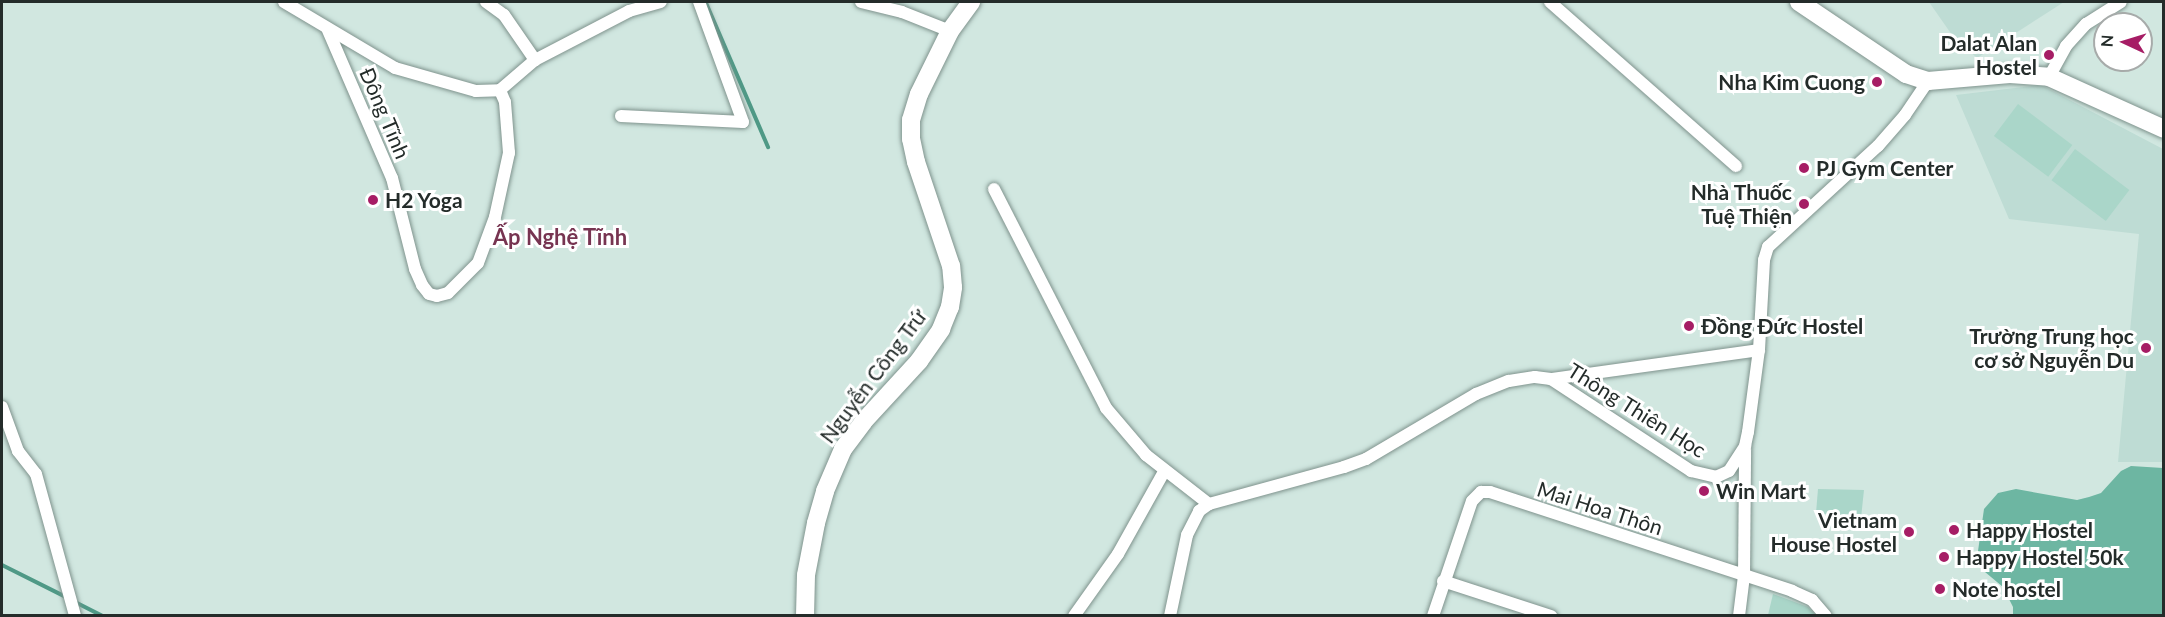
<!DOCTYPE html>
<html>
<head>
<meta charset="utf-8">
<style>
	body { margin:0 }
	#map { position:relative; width:2165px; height:617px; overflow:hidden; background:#d1e7e0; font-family:Lato,sans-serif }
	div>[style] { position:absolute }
	.built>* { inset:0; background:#bedcd4 }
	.green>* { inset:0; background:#aad6c9; transform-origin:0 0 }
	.forest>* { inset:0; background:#6db6a2 }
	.stream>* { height:4px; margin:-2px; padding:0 2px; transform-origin:2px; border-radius:2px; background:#4f9986 }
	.roads { filter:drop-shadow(0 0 2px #7f938d) drop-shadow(0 0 2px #7f938d) }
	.street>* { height:12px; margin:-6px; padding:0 6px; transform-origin:6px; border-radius:6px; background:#fff }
	.secondary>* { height:18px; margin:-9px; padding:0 9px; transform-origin:9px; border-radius:9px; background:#fff }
	.dots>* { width:16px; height:16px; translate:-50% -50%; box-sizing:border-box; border:3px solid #fff; border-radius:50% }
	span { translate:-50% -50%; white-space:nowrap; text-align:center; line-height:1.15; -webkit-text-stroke:6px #fff; paint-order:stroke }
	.poi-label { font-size:21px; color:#242c2a; font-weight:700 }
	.right { translate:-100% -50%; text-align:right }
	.left { translate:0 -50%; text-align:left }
	.street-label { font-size:21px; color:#242c2a }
	.neighbourhood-label { font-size:22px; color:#773451; font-weight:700 }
	.frame { position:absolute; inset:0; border:3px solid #242c2a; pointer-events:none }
	.north { position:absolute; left:2093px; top:12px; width:60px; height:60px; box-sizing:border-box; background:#fff; border:2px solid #a7abaa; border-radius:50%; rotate:274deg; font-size:16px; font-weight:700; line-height:24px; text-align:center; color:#242c2a }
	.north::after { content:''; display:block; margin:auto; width:21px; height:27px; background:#a61d65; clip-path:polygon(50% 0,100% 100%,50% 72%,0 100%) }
</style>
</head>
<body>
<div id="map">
	<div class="built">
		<i style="clip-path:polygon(1929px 2px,2064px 2px,1977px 58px,1952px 35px)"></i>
		<i style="clip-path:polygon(2041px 85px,2163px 149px,2163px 462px,2118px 462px,2139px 234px,2009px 219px,1956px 95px)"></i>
	</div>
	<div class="green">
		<i style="left:2018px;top:104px;width:68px;height:40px;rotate:37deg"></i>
		<i style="left:2075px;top:149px;width:68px;height:39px;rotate:37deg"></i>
		<i style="clip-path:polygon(1818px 489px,1864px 490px,1861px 518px,1816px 513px)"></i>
		<i style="clip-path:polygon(1773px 594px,1808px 607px,1816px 615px,1768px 615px)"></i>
	</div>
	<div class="forest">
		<i style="clip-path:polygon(2131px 466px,2163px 468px,2163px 615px,2013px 615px,2013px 607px,2003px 587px,1985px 572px,1977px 558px,1984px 509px,1998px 493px,2016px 489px,2077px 500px,2089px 497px,2101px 493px,2121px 471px)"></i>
	</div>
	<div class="stream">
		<i style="left:706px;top:3px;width:157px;rotate:66.7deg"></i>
		<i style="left:2px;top:565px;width:74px;rotate:26.6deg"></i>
		<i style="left:75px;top:602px;width:30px;rotate:27deg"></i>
	</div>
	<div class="roads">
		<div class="street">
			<i style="left:284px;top:2px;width:129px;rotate:30.7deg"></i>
			<i style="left:395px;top:68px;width:84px;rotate:15.9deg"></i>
			<i style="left:476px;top:91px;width:24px;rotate:-2deg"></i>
			<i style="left:500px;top:90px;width:46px;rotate:-40.6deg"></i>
			<i style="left:535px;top:60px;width:106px;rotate:-27.5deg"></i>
			<i style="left:629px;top:11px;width:33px;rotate:-16deg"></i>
			<i style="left:486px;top:2px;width:22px;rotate:36deg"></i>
			<i style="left:504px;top:15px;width:55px;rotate:55.4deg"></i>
			<i style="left:861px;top:2px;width:42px;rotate:13.7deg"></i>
			<i style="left:902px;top:12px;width:52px;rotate:21.6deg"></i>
			<i style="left:1550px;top:2px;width:248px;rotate:41.4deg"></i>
			<i style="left:327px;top:28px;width:163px;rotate:66.6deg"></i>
			<i style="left:392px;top:178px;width:94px;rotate:75.8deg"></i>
			<i style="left:415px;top:269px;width:17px;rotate:66deg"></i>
			<i style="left:422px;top:285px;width:11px;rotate:52deg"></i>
			<i style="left:429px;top:294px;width:8px;rotate:14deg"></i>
			<i style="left:437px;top:296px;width:11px;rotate:-15deg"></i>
			<i style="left:448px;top:293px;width:42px;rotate:-45deg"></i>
			<i style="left:478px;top:263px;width:49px;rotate:-69.7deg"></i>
			<i style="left:495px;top:217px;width:66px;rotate:-77.7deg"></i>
			<i style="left:509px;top:153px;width:51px;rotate:-94.5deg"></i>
			<i style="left:505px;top:102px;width:13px;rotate:-113deg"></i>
			<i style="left:2049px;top:77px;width:35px;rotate:-61deg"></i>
			<i style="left:2066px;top:46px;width:30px;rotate:-48deg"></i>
			<i style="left:2086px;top:24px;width:41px;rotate:-32.2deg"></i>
			<i style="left:621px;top:116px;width:122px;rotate:2.8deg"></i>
			<i style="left:743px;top:122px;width:128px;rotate:-110.1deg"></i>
			<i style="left:994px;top:189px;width:246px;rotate:62.9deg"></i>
			<i style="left:1106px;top:408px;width:62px;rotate:49.6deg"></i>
			<i style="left:1146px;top:455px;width:80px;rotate:37.9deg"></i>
			<i style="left:1551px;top:379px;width:210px;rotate:-7.9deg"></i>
			<i style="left:2px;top:407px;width:47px;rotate:70deg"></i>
			<i style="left:18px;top:451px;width:29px;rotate:52deg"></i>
			<i style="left:36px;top:474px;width:147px;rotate:74.6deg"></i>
			<i style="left:1443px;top:581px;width:114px;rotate:18deg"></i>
			<i style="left:1074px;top:616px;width:76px;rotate:-54.6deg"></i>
			<i style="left:1118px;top:554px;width:96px;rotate:-60.8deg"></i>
			<i style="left:1170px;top:616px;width:83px;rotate:-78.1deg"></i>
			<i style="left:1187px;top:535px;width:27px;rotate:-63deg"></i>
			<i style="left:1199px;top:511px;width:12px;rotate:-35deg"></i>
			<i style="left:1209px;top:504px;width:140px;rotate:-15.3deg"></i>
			<i style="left:1344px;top:467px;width:23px;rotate:-20deg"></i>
			<i style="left:1366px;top:459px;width:128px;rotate:-30.6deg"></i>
			<i style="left:1476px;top:394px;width:35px;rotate:-22deg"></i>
			<i style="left:1509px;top:381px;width:26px;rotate:-9deg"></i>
			<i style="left:1535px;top:377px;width:16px;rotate:7deg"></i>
			<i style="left:1551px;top:379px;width:168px;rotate:33.3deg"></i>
			<i style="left:1691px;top:471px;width:26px;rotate:13deg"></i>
			<i style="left:1716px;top:477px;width:14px;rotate:-25deg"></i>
			<i style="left:1729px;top:471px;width:30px;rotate:-57deg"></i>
			<i style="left:1745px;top:446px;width:14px;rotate:-78deg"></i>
			<i style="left:1748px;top:432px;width:83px;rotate:-82.4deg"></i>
			<i style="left:1759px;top:350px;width:90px;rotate:-86.8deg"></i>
			<i style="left:1764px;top:260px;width:14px;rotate:-73deg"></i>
			<i style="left:1768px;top:247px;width:149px;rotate:-42.6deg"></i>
			<i style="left:1878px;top:146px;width:41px;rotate:-48.9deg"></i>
			<i style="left:1905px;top:115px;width:41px;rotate:-55.9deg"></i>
			<i style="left:1433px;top:616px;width:121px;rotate:-71.3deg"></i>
			<i style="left:1472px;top:501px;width:13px;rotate:-45deg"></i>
			<i style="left:1481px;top:492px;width:9px"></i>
			<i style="left:1490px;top:492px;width:318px;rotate:18.1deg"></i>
			<i style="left:1792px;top:591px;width:22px;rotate:24deg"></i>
			<i style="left:1812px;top:600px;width:21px;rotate:49deg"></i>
			<i style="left:1739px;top:616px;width:40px;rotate:-82.9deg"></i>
			<i style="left:1744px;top:576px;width:126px;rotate:-89.5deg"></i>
		</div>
		<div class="secondary">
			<i style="left:1799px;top:2px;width:129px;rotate:33.9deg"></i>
			<i style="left:1906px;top:74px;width:23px;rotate:18deg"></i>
			<i style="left:1928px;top:81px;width:82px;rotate:-4.9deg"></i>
			<i style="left:2010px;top:74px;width:39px;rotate:4deg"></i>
			<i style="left:2049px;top:77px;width:126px;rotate:24.3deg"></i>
			<i style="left:805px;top:616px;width:41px;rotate:-88.6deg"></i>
			<i style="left:806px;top:575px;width:53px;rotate:-79.1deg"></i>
			<i style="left:816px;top:523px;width:33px;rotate:-74deg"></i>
			<i style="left:825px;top:491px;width:46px;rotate:-66.8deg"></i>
			<i style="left:843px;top:449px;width:34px;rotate:-53deg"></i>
			<i style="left:863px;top:422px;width:83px;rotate:-47.4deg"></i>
			<i style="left:919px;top:361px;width:39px;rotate:-55deg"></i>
			<i style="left:941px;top:329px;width:24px;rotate:-68deg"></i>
			<i style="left:950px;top:307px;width:20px;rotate:-81deg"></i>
			<i style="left:953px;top:287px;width:21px;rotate:-95deg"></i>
			<i style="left:951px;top:266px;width:110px;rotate:-108.6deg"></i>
			<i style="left:916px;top:162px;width:24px;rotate:-102deg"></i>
			<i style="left:911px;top:139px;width:19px;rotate:-90deg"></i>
			<i style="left:911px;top:120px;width:27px;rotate:-73deg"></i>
			<i style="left:919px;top:94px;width:70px;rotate:-63.8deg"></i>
			<i style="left:950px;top:31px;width:36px;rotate:-54deg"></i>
		</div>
	</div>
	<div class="dots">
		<i style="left:2049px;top:55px;background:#a61d65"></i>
		<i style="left:1877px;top:82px;background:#a61d65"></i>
		<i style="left:1804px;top:168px;background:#a61d65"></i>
		<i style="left:373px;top:200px;background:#a61d65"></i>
		<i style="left:1804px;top:204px;background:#a61d65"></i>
		<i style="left:1689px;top:326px;background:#a61d65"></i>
		<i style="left:2146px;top:348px;background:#a61d65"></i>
		<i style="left:1704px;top:491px;background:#a61d65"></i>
		<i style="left:1954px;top:530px;background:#a61d65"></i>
		<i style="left:1909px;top:532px;background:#a61d65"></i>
		<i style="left:1944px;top:557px;background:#a61d65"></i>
		<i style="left:1940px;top:589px;background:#a61d65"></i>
	</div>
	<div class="poi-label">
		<span class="right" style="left:2037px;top:55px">Dalat Alan<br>Hostel</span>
		<span class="right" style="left:1865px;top:82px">Nha Kim Cuong</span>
		<span class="left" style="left:1816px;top:168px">PJ Gym Center</span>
		<span class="right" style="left:1792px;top:204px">Nhà Thuốc<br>Tuệ Thiện</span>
		<span class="left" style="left:385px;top:200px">H2 Yoga</span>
		<span class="left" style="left:1701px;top:326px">Đồng Đức Hostel</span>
		<span class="right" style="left:2134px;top:348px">Trường Trung học<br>cơ sở Nguyễn Du</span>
		<span class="left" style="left:1716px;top:491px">Win Mart</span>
		<span class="right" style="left:1897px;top:532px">Vietnam<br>House Hostel</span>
		<span class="left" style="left:1966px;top:530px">Happy Hostel</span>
		<span class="left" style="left:1956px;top:557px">Happy Hostel 50k</span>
		<span class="left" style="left:1952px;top:589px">Note hostel</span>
	</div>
	<div class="street-label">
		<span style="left:385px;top:113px;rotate:67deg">Đông Tĩnh</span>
		<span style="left:873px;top:376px;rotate:-53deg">Nguyễn Công Trứ</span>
		<span style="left:1637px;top:410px;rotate:32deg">Thông Thiên Học</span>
		<span style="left:1600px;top:508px;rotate:18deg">Mai Hoa Thôn</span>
	</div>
	<div class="neighbourhood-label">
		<span style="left:560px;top:237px">Ấp Nghệ Tĩnh</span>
	</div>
	<div class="frame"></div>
	<div class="north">N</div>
</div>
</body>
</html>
